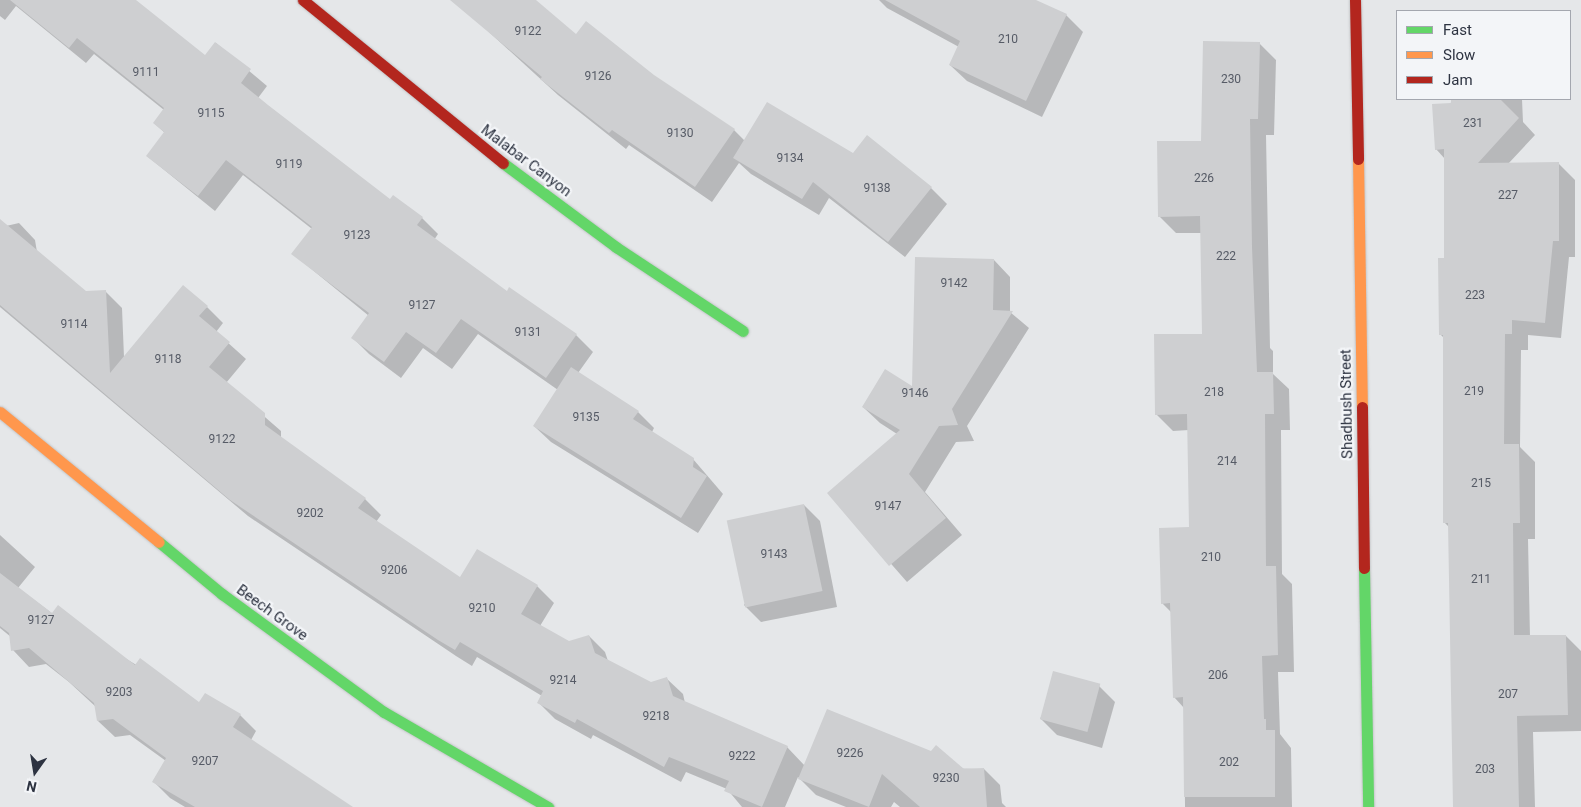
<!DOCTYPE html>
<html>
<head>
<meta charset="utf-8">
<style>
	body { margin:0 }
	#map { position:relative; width:1581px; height:807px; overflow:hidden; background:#e5e7e9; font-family:Roboto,sans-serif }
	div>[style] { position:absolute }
	.shadow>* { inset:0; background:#0003 }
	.building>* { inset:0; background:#cecfd1; transform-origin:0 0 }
	.roads { filter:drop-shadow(0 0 1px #c3c5c7) drop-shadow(0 0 1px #c3c5c7) }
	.fast>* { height:11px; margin:-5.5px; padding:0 5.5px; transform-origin:5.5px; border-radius:5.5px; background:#63d668 }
	.slow>* { height:11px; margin:-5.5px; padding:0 5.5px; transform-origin:5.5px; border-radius:5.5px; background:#ff974d }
	.jam>* { height:11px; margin:-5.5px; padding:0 5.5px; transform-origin:5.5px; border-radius:5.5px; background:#b3261e }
	span { translate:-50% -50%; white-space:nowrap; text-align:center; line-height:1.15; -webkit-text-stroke:4.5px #f3f5f8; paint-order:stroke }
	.number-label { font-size:12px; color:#565b66 }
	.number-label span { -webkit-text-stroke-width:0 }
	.street-label { font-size:15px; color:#2d3341 }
	.legend { position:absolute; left:1396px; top:10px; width:175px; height:90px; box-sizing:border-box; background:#f3f5f8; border:1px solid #a4a7af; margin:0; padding:6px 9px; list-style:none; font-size:15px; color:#2d3341 }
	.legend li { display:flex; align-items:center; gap:10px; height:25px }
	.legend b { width:25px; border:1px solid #a4a7af }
	.north { position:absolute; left:10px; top:747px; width:50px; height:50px; -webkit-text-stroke:4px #f3f5f8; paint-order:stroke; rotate:193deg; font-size:14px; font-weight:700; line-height:20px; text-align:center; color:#2d3341 }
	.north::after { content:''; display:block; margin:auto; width:18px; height:22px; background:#2d3341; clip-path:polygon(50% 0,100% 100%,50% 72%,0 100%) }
</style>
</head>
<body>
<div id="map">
	<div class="shadow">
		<i style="clip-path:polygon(0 0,135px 0,205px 57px,216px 43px,267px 86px,258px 98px,390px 201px,422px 218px,438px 234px,434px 240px,507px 293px,509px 289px,576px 335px,593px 352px,578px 373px,638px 412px,654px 428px,652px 432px,693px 459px,723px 494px,698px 533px,551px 442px,534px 426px,558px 390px,478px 334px,452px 369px,423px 348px,401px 378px,369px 354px,353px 338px,369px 316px,293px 254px,312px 229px,243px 175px,215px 211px,147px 156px,165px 133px,154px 123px,164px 110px,94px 54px,86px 63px,16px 6px,5px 20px,0 16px)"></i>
		<i style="clip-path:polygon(454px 0,534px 0,576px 36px,654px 76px,734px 130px,745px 141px,853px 155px,931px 188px,947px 204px,905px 257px,829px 198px,819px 215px,751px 174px,739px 163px,712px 202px,629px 145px,626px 149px,558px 95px)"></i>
		<i style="clip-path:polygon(879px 0,1033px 0,1066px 15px,1083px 32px,1042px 117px,967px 81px,950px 65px,959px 47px,887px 8px)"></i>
		<i style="clip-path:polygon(1259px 43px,1276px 60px,1274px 135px,1266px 135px,1270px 348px,1273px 351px,1273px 374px,1289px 389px,1290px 430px,1281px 430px,1282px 574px,1292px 584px,1294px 672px,1278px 672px,1280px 734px,1291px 748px,1292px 807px,1185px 807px,1184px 708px,1174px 697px,1172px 613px,1162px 603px,1190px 528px,1189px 430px,1173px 431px,1156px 414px,1203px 335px,1201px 233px,1176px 233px,1159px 216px)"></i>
		<i style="clip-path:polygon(1452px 99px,1522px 99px,1523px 122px,1535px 135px,1508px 164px,1558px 163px,1575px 180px,1575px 257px,1569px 257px,1561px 338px,1528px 335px,1528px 350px,1521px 350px,1520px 447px,1535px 462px,1535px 539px,1528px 539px,1530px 637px,1566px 636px,1581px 651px,1581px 731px,1533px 732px,1535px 807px,1454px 807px,1449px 527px,1444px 522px,1445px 339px,1440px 334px,1445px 259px,1445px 159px,1436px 149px)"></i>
		<i style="clip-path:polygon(0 221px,6px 226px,19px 223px,35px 240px,37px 252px,86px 292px,105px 291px,122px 308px,124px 357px,207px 307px,223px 323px,216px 332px,246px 359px,226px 383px,281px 431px,281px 438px,365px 499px,381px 515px,376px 522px,460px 579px,477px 551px,537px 586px,554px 603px,540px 626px,569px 642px,589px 636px,605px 652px,608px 661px,651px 684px,666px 678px,683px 694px,685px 703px,787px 747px,805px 766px,984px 769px,1000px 785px,1002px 803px,1006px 807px,900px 807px,894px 802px,891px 807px,846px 807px,816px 795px,798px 777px,785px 807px,742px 807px,727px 789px,686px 772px,681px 782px,593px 735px,591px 739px,555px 719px,538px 702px,542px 696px,477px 657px,472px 666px,456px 656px,248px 516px,0 307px)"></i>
		<i style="clip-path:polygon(994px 260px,1010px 277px,1010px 312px,1029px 328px,967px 426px,974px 441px,956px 442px,925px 492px,962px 535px,907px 582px,829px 493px,897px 434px,880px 423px,863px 407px,913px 388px)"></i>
		<i style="clip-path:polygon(804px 505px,820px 521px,837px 607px,761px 622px,744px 605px)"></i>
		<i style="clip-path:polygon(0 535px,35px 567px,18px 588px,53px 614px,200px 704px,240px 715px,256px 731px,251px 740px,350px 807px,185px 807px,170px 798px,153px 781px,166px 761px,130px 735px,115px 737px,98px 721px,96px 707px,69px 682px,46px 664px,29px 667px,13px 650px,11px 637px,0 628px)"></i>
		<i style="clip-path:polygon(1099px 686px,1115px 702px,1102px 748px,1057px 735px,1040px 718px)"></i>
	</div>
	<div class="building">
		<i style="clip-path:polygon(10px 0,136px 0,205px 55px,215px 42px,251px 69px,241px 83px,268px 105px,390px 199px,393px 195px,423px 217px,417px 225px,507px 291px,509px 287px,577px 334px,546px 378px,461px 319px,436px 353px,406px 332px,384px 362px,351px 338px,369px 313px,291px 254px,312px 227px,226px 160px,198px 196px,146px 156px,164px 132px,153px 123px,164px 108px,77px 38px,69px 48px)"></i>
		<i style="clip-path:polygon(450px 0,536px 0,576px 34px,586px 21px,654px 75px,735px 129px,695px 187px,612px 130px,609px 133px,540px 79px,542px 77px)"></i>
		<i style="clip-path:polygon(885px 0,1036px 0,1067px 14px,1026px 101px,949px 65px,960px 41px)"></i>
		<i style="clip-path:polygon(1203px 41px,1260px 42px,1258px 119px,1250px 119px,1252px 247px,1257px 372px,1273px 372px,1274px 414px,1265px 414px,1266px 566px,1276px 566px,1278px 655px,1262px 656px,1264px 719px,1266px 719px,1266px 730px,1275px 730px,1275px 797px,1184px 797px,1183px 697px,1173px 698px,1170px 603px,1161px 604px,1159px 528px,1189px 527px,1187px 414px,1155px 415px,1154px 334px,1202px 334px,1200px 216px,1158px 217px,1157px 141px,1201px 141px)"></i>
		<i style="clip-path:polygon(1451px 99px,1500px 99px,1519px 118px,1478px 163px,1559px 162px,1559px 241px,1553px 241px,1545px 323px,1512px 320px,1512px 334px,1505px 334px,1504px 444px,1519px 444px,1520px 523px,1513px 523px,1514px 635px,1566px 635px,1568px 715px,1517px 716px,1519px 807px,1453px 807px,1448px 523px,1443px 523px,1443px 335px,1439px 335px,1438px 258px,1444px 258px,1444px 149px,1435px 150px,1432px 104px,1451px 103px)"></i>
		<i style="clip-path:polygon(767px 102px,853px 153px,867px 135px,932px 187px,888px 242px,813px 182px,802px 199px,733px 158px)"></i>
		<i style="clip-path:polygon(0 219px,86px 291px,106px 290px,110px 373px,183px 285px,208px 306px,199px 316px,230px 342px,209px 367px,265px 413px,265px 425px,366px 498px,358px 508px,460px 577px,477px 549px,538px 585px,521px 614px,569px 641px,589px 635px,595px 653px,651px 682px,667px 677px,673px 696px,788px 746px,762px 807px,724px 791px,729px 781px,669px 757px,664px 767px,577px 719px,575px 723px,537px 703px,543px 691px,460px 642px,455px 650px,438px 640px,230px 500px,0 305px)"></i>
		<i style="clip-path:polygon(915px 257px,994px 259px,993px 310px,1013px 311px,952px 409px,958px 425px,939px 426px,909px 474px,946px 518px,889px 566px,827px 493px,900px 430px,862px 407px,885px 369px,912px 386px)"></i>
		<i style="clip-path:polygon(571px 367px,639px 411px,633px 419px,694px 458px,693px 467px,707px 476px,681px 518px,533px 426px)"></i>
		<i style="left:804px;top:504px;width:89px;height:79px;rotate:78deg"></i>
		<i style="clip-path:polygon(0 573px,52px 613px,58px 605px,135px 665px,140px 658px,199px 702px,205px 693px,241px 714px,233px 727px,353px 807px,195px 807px,152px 782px,166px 758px,113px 719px,97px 721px,94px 703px,29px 648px,11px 651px,9px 633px,0 626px)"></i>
		<i style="left:1053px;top:671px;width:49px;height:50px;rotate:15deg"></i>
		<i style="clip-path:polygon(827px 709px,931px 751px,936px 745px,964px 769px,984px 768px,987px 807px,920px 807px,882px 774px,869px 807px,798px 779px)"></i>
	</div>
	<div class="roads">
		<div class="fast">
			<i style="left:503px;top:163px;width:141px;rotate:36.6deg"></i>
			<i style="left:616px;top:247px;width:152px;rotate:33.5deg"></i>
			<i style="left:159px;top:542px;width:82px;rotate:39.5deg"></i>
			<i style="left:222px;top:594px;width:200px;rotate:36.1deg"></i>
			<i style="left:384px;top:712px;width:190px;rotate:30.1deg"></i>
			<i style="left:1364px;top:568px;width:239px;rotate:89deg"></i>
		</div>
		<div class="slow">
			<i style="left:1358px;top:159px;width:248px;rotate:89.1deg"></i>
			<i style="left:0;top:412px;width:205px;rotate:39.3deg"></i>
		</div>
		<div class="jam">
			<i style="left:303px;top:0;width:258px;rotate:39.2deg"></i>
			<i style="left:1355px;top:0;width:159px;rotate:88.9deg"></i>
			<i style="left:1362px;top:407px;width:161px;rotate:89.3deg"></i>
		</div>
	</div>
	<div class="number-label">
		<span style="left:528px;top:32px">9122</span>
		<span style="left:1008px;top:40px">210</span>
		<span style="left:146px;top:73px">9111</span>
		<span style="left:598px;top:77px">9126</span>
		<span style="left:1231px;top:80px">230</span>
		<span style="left:211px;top:114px">9115</span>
		<span style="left:1473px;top:124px">231</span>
		<span style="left:680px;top:134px">9130</span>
		<span style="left:790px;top:159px">9134</span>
		<span style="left:289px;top:165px">9119</span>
		<span style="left:1204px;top:179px">226</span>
		<span style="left:877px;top:189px">9138</span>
		<span style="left:1508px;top:196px">227</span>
		<span style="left:357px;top:236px">9123</span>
		<span style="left:1226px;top:257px">222</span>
		<span style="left:954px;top:284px">9142</span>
		<span style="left:1475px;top:296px">223</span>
		<span style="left:422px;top:306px">9127</span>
		<span style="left:74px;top:325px">9114</span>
		<span style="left:528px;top:333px">9131</span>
		<span style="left:168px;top:360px">9118</span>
		<span style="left:1474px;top:392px">219</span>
		<span style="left:1214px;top:393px">218</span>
		<span style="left:915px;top:394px">9146</span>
		<span style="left:586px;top:418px">9135</span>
		<span style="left:222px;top:440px">9122</span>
		<span style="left:1227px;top:462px">214</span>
		<span style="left:1481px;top:484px">215</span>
		<span style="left:888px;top:507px">9147</span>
		<span style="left:310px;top:514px">9202</span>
		<span style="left:774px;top:555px">9143</span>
		<span style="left:1211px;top:558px">210</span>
		<span style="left:394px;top:571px">9206</span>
		<span style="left:1481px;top:580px">211</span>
		<span style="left:482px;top:609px">9210</span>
		<span style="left:41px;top:621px">9127</span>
		<span style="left:1218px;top:676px">206</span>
		<span style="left:563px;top:681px">9214</span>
		<span style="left:119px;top:693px">9203</span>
		<span style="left:1508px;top:695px">207</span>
		<span style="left:656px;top:717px">9218</span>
		<span style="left:850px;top:754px">9226</span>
		<span style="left:742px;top:757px">9222</span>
		<span style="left:205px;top:762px">9207</span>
		<span style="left:1229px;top:763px">202</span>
		<span style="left:1485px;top:770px">203</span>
		<span style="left:946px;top:779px">9230</span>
	</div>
	<div class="street-label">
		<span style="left:526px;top:161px;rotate:37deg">Malabar Canyon</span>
		<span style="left:1347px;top:404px;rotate:-91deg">Shadbush Street</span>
		<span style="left:272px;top:613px;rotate:36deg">Beech Grove</span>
	</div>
	<ul class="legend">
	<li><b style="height:6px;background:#63d668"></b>Fast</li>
	<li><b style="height:6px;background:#ff974d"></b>Slow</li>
	<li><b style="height:6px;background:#b3261e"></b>Jam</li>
	</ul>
	<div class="north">N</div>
</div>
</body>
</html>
